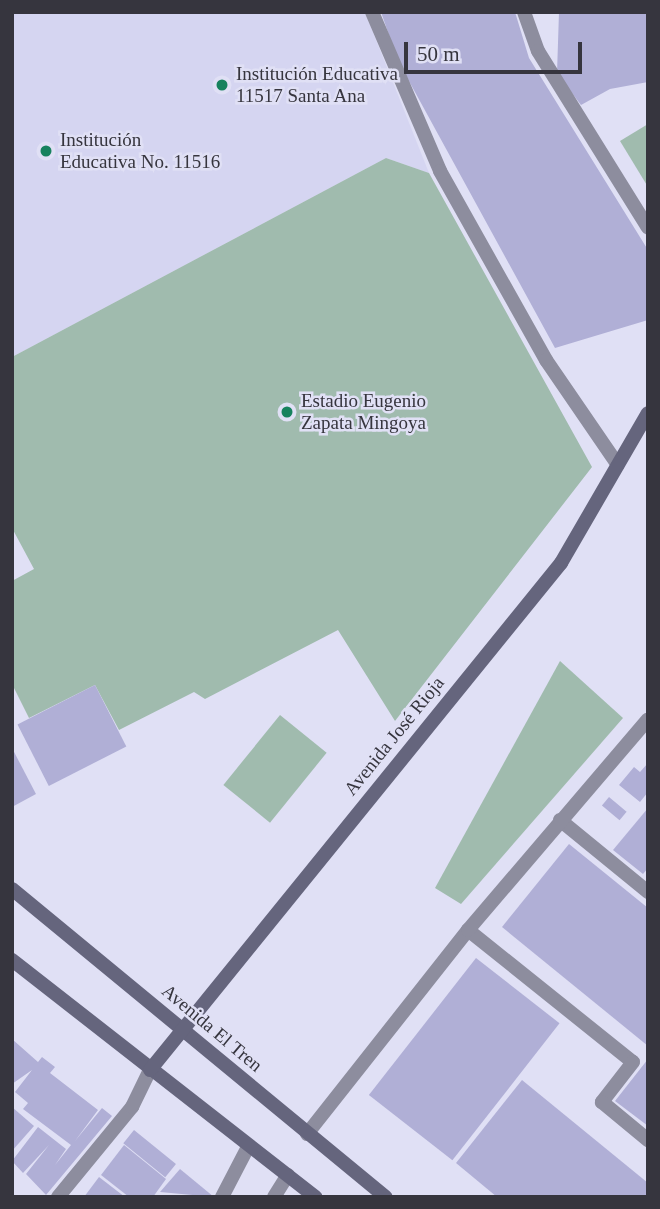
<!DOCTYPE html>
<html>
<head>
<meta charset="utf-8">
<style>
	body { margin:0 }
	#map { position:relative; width:660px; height:1209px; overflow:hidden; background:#e0e0f5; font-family:"Times New Roman",serif }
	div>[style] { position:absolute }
	.built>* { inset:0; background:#d5d5f1 }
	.green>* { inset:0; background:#a0bbae; transform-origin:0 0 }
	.building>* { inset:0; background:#b0afd6; transform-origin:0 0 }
	.street>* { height:14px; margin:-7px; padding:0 7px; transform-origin:7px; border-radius:7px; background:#8d8d9e }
	.secondary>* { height:14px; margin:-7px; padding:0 7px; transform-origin:7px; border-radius:7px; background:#65657d }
	.dots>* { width:19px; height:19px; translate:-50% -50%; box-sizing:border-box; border:4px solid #e0e0f5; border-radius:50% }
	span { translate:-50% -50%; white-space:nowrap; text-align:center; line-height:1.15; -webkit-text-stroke:5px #e0e0f5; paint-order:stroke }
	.poi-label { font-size:19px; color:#36353e }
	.left { translate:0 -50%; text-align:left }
	.street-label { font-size:19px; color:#36353e }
	.frame { position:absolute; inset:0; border:14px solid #36353e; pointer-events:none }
	.scale { position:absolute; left:404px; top:42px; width:178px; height:32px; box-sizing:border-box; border:4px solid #36353e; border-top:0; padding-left:9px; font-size:21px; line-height:24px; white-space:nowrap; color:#36353e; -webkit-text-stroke:5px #e0e0f5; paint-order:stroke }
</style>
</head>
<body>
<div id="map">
	<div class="built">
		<i style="clip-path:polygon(12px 12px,365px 12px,429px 173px,386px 158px,12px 357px)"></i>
	</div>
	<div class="green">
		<i style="clip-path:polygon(648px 124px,648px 187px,620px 141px)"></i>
		<i style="clip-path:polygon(386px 158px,429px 173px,592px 467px,395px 721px,338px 630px,205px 699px,194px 692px,119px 730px,95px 685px,29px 718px,12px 684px,12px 581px,34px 569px,12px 528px,12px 357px)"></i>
		<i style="clip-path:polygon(560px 661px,623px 718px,461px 904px,435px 888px)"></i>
		<i style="left:280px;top:715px;width:60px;height:90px;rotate:39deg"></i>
	</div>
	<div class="building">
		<i style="clip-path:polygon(381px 12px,515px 12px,529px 58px,648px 250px,648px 320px,555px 348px,398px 61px)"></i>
		<i style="clip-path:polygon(559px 12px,648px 12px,648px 82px,610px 89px,581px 105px,557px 73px)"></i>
		<i style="left:95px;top:685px;width:69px;height:87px;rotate:63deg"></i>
		<i style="clip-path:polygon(12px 748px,36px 794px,12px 807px)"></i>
		<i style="clip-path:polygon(648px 763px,648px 792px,640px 802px,619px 785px,634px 767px,640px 772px)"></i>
		<i style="left:609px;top:797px;width:23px;height:11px;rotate:40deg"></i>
		<i style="clip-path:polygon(648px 808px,648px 868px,643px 874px,613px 850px)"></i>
		<i style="clip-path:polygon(569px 844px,648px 908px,648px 1046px,502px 927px)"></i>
		<i style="left:476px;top:958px;width:106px;height:174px;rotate:38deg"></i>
		<i style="clip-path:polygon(12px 1039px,38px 1062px,42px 1057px,55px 1067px,50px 1073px,98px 1110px,75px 1141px,102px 1108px,112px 1116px,46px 1195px,26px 1174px,49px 1145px,23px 1173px,12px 1161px,38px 1127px,66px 1149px,55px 1165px,71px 1145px,23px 1109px,28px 1103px,15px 1092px,32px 1070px,12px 1084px)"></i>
		<i style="clip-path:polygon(648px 1059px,648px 1126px,615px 1101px)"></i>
		<i style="clip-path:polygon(522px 1080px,648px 1183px,648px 1197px,497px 1197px,456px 1163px)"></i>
		<i style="clip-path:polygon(12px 1107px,34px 1126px,12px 1151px)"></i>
		<i style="left:134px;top:1130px;width:54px;height:17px;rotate:39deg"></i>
		<i style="clip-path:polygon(124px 1145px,166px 1179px,153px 1197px,129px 1197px,101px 1175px)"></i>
		<i style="clip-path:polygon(180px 1169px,214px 1197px,160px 1192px)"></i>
		<i style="clip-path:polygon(99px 1177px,125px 1197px,84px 1197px)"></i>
	</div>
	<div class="street">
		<i style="left:372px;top:12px;width:173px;rotate:66.8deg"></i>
		<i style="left:440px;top:171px;width:217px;rotate:60.7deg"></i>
		<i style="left:546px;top:360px;width:127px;rotate:55.6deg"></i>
		<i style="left:524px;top:12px;width:41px;rotate:70.3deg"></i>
		<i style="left:538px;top:51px;width:208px;rotate:58.1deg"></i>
		<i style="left:560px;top:820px;width:114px;rotate:39.3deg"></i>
		<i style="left:468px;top:930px;width:211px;rotate:38.7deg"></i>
		<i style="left:633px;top:1062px;width:51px;rotate:127.8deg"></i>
		<i style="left:602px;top:1102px;width:60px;rotate:39.6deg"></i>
		<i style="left:307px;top:1134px;width:260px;rotate:-51.7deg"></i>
		<i style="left:468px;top:930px;width:277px;rotate:-49.5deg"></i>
		<i style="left:58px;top:1197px;width:117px;rotate:-50.6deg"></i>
		<i style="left:132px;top:1107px;width:41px;rotate:-64.1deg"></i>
		<i style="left:222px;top:1197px;width:54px;rotate:-62.5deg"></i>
		<i style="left:274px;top:1197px;width:26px;rotate:-58deg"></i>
	</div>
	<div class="secondary">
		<i style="left:12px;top:889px;width:484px;rotate:39.5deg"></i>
		<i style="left:12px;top:960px;width:385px;rotate:38deg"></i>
		<i style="left:150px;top:1070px;width:653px;rotate:-50.97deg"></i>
		<i style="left:561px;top:563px;width:173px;rotate:-59.9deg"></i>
	</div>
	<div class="dots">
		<i style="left:222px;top:85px;background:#17825e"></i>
		<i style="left:46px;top:151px;background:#17825e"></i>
		<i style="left:287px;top:412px;background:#17825e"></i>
	</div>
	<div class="poi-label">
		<span class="left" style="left:236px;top:85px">Institución Educativa<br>11517 Santa Ana</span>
		<span class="left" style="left:60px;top:151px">Institución<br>Educativa No. 11516</span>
		<span class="left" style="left:301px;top:412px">Estadio Eugenio<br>Zapata Mingoya</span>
	</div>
	<div class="street-label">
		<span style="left:394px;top:736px;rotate:-51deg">Avenida José Rioja</span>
		<span style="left:212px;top:1028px;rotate:40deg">Avenida El Tren</span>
	</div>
	<div class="frame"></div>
	<div class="scale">50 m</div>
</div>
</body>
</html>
